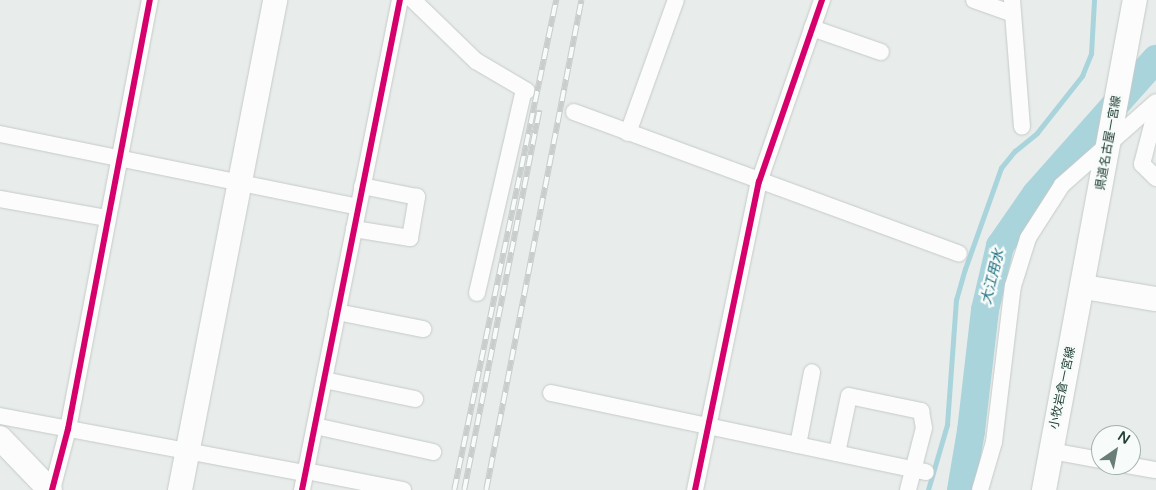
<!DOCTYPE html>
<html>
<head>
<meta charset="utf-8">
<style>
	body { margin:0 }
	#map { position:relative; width:1156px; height:490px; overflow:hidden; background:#e8edeb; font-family:"Varela Round","Noto Sans JP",sans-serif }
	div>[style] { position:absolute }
	.stream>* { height:4.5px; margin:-2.25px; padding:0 2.25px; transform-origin:2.25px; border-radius:2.25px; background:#a9d4db }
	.river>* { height:28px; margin:-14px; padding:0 14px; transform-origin:14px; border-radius:14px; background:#a9d4db }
	.roads { filter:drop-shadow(0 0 1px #c5cac8) drop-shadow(0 0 1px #c5cac8) }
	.street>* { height:16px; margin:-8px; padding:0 8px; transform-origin:8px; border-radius:8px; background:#fcfcfc }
	.secondary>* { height:24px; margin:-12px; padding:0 12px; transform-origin:12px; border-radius:12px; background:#fcfcfc }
	.rail>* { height:5.5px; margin-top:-2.75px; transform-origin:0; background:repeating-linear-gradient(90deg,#f7fbf9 0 11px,#c9cdcc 0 22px); box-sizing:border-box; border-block:1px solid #c9cdcc }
	.cycleway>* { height:6px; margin:-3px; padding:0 3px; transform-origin:3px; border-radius:3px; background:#d6006c }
	span { translate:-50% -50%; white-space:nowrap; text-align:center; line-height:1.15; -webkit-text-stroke:5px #f7fbf9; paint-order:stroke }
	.street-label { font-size:12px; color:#24423a }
	.water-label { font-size:14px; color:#1c6f80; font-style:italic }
	.north { position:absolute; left:1091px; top:425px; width:50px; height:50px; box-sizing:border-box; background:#f7fbf9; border:1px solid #a3b1ad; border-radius:50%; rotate:33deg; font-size:14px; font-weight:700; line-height:20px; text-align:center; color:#24423a }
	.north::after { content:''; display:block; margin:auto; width:18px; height:22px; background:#697e78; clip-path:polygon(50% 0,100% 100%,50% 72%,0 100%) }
</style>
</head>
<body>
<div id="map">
	<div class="stream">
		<i style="left:928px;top:490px;width:68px;rotate:-73.7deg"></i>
		<i style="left:947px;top:425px;width:125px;rotate:-85.9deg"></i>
		<i style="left:956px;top:300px;width:32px;rotate:-74deg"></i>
		<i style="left:965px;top:269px;width:107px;rotate:-70.4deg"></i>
		<i style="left:1001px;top:168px;width:22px;rotate:-51deg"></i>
		<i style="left:1015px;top:151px;width:28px;rotate:-39deg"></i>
		<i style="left:1037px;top:133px;width:73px;rotate:-51.7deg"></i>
		<i style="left:1082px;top:76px;width:24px;rotate:-68deg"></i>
		<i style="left:1091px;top:54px;width:54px;rotate:-86.8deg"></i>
	</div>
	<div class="river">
		<i style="left:961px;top:490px;width:60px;rotate:-80.4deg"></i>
		<i style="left:971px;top:431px;width:122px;rotate:-83.4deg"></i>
		<i style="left:985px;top:310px;width:66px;rotate:-76.8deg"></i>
		<i style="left:1000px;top:246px;width:63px;rotate:-55.3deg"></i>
		<i style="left:1036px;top:194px;width:181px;rotate:-48.4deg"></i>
	</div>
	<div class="roads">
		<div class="street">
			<i style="left:413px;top:0;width:88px;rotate:44.1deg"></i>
			<i style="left:476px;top:61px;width:59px;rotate:30.5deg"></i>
			<i style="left:974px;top:0;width:41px;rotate:19.7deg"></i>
			<i style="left:1012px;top:0;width:127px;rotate:85.5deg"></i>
			<i style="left:812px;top:28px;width:73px;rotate:19.2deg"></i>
			<i style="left:1156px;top:110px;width:56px;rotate:104.5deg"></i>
			<i style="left:1142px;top:164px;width:20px;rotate:45deg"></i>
			<i style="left:574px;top:112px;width:410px;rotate:20.2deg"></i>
			<i style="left:628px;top:133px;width:141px;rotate:-70.2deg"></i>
			<i style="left:0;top:134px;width:365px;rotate:11.5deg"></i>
			<i style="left:0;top:199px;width:109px;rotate:10.1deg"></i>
			<i style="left:354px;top:229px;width:57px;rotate:9.1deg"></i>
			<i style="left:410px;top:238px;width:42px;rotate:-80.3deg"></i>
			<i style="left:417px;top:197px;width:56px;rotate:-168.7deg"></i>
			<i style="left:477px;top:293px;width:208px;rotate:-77deg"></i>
			<i style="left:337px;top:312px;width:88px;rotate:11.2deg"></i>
			<i style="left:324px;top:380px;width:93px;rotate:11.8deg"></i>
			<i style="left:551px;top:393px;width:383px;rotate:11.9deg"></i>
			<i style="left:0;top:416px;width:310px;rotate:10.6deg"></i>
			<i style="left:315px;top:426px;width:121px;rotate:12.4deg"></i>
			<i style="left:798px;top:445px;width:74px;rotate:-79.1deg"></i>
			<i style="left:1051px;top:451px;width:51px;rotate:10.2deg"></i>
			<i style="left:837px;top:453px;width:58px;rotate:-78.1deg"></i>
			<i style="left:849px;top:396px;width:74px;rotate:11.8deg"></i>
			<i style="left:921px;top:411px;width:17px;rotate:80deg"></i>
			<i style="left:924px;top:428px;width:64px;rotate:104.5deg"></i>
			<i style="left:1127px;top:465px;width:29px;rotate:10deg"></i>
			<i style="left:306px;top:471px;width:99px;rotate:11.1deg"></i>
			<i style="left:52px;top:490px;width:63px;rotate:-75.3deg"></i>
			<i style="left:68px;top:429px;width:437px;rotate:-79.2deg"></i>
			<i style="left:302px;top:490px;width:500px;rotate:-78.7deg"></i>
			<i style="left:695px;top:490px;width:315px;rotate:-78.3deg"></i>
			<i style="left:759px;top:182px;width:193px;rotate:-70.9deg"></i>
			<i style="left:980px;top:490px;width:50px;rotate:-73.7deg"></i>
			<i style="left:994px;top:442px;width:157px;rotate:-83.1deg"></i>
			<i style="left:1013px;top:286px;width:50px;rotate:-72.6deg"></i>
			<i style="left:1028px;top:238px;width:63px;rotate:-57.3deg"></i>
			<i style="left:1062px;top:185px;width:125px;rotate:-41.4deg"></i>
		</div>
		<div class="secondary">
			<i style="left:1084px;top:287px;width:73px;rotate:9.5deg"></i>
			<i style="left:0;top:438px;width:72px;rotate:46.1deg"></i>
			<i style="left:180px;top:490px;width:499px;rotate:-79deg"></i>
			<i style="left:1044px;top:490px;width:498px;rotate:-79.5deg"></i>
		</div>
	</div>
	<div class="rail">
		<i style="left:454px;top:490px;width:501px;rotate:-78.24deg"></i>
		<i style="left:464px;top:490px;width:387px;rotate:-78.8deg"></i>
		<i style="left:486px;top:490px;width:499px;rotate:-79deg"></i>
	</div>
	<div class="cycleway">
		<i style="left:52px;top:490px;width:63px;rotate:-75.3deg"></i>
		<i style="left:68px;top:429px;width:437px;rotate:-79.2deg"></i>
		<i style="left:302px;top:490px;width:500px;rotate:-78.7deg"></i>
		<i style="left:695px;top:490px;width:315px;rotate:-78.3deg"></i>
		<i style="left:759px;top:182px;width:193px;rotate:-70.9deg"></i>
	</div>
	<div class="street-label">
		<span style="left:1109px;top:143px;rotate:-80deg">県道名古屋一宮線</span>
		<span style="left:1063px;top:388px;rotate:-78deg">小牧岩倉一宮線</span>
	</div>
	<div class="water-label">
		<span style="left:993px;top:277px;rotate:-76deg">大江用水</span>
	</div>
	<div class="north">N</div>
</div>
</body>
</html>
